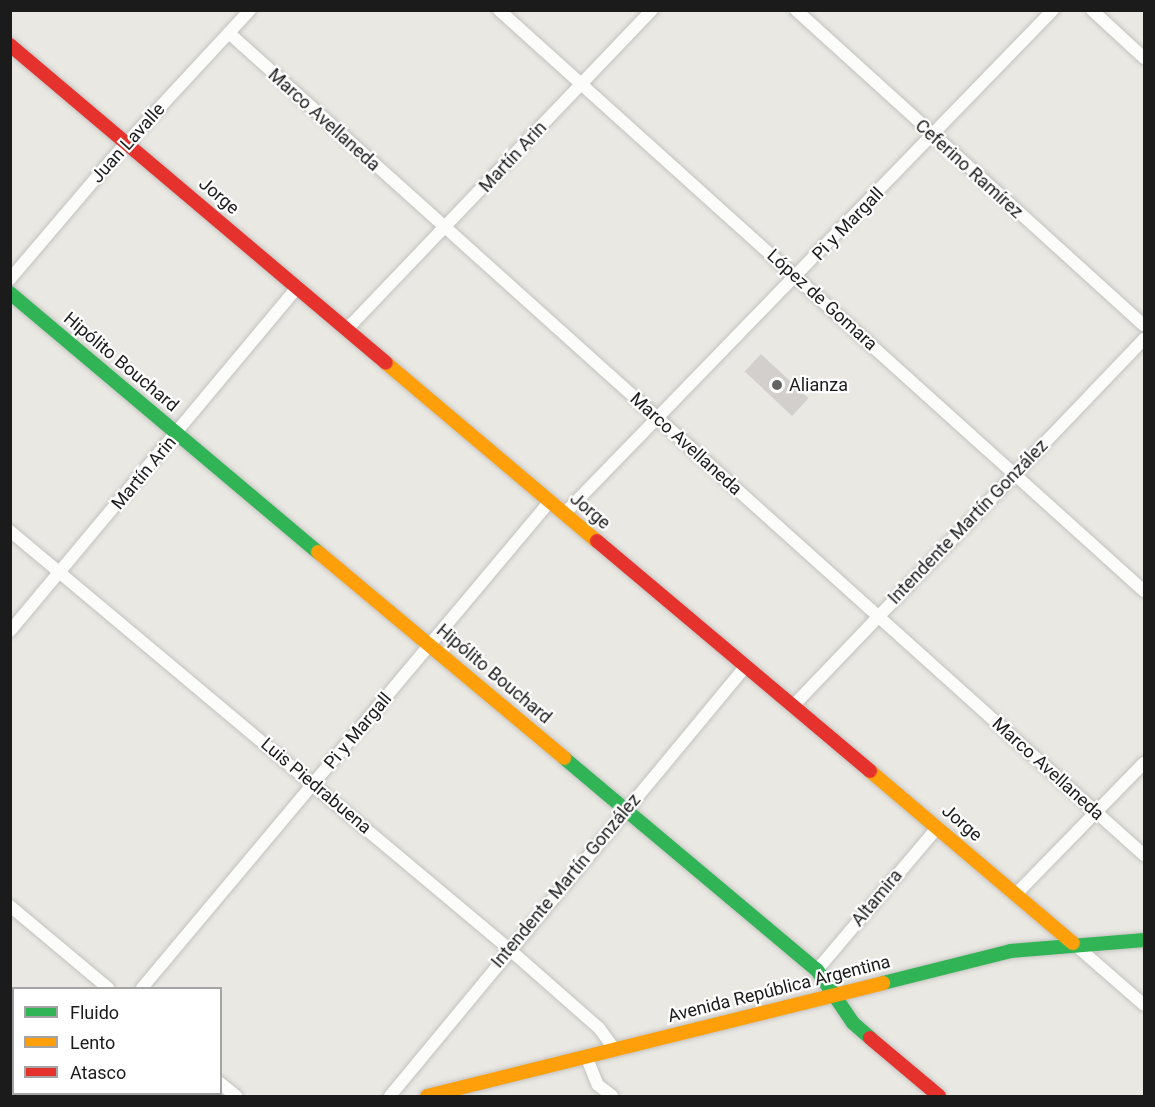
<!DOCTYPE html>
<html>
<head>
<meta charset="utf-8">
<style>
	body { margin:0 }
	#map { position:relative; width:1155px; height:1107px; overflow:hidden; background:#eae8e3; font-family:Roboto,sans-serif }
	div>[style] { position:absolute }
	.building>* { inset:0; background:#d2cfcc; transform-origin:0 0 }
	.roads { filter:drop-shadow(0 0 2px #c2c2bf) drop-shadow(0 0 2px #c2c2bf) }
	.street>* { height:12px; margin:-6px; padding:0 6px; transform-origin:6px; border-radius:6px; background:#fcfcfb }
	.fast>* { height:14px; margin:-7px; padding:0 7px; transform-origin:7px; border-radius:7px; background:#30b455 }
	.slow>* { height:14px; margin:-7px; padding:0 7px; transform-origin:7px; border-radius:7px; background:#ff9f0a }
	.jam>* { height:14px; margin:-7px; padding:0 7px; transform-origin:7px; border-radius:7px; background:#e5322d }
	.dots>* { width:16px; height:16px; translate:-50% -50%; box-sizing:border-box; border:3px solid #fff; border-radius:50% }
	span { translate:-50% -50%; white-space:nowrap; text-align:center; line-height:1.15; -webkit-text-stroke:4.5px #fff; paint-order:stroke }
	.street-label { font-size:18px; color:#1b1b1b }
	.poi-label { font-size:18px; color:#1b1b1b }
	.left { translate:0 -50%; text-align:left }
	.frame { position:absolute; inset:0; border:12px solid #1b1b1b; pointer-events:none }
	.legend { position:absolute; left:12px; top:987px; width:210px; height:108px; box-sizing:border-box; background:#fff; border:2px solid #a4a4a4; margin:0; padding:8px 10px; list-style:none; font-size:18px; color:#1b1b1b }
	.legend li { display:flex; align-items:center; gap:12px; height:30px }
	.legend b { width:30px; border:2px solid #a4a4a4 }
</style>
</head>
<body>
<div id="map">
	<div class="building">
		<i style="left:761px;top:354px;width:65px;height:24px;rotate:43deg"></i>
	</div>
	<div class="roads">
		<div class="street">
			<i style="left:499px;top:10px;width:868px;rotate:42.01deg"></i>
			<i style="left:796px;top:10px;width:469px;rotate:42.2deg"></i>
			<i style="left:1092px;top:10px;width:71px;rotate:42.7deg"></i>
			<i style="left:229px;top:33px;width:1230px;rotate:41.94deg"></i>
			<i style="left:10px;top:279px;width:157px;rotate:-49.6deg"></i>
			<i style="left:112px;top:159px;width:203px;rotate:-47.2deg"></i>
			<i style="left:348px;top:328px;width:440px;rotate:-46.3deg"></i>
			<i style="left:565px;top:513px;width:701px;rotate:-45.87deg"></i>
			<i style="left:10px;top:531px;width:651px;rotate:39.95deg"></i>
			<i style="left:509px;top:949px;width:120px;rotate:41.3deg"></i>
			<i style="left:599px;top:1028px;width:26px;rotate:54deg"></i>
			<i style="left:10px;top:631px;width:449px;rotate:-50.1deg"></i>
			<i style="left:793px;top:706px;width:508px;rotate:-46.28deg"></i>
			<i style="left:1017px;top:893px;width:182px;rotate:-45.7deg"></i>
			<i style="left:10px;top:906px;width:128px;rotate:39.9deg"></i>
			<i style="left:1073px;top:943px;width:94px;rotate:41.1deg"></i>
			<i style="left:817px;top:970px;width:187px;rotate:-49.8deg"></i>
			<i style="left:142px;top:988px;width:635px;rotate:-50.04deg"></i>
			<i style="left:586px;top:1056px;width:31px;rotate:68deg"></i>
			<i style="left:598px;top:1085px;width:18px;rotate:38deg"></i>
			<i style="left:220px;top:1083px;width:21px;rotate:39deg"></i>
			<i style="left:49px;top:1096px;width:4px;rotate:-34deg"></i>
			<i style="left:390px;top:1096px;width:557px;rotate:-50.39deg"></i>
		</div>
		<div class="fast">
			<i style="left:10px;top:293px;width:402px;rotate:40.1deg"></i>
			<i style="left:564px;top:758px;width:330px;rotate:40deg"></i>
			<i style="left:817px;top:970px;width:64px;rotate:55.8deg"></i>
			<i style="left:853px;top:1023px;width:23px;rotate:41deg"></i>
			<i style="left:883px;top:983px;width:132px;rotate:-14deg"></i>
			<i style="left:1011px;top:951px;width:133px;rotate:-4.7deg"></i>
		</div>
		<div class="slow">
			<i style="left:386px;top:363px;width:276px;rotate:40.2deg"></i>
			<i style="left:318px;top:552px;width:321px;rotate:39.9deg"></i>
			<i style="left:870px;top:771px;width:266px;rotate:40.3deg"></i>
			<i style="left:427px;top:1096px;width:470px;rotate:-13.9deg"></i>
		</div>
		<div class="jam">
			<i style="left:10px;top:45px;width:492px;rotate:40.2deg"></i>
			<i style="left:597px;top:541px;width:357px;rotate:40.1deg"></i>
			<i style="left:870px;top:1038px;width:90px;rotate:40deg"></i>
		</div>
	</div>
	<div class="dots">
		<i style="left:777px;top:385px;background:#636361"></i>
	</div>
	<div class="street-label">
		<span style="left:324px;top:120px;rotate:42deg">Marco Avellaneda</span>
		<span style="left:128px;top:143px;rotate:-48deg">Juan Lavalle</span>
		<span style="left:513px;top:157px;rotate:-47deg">Martín Arin</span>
		<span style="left:969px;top:169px;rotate:42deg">Ceferino Ramírez</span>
		<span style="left:219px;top:196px;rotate:40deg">Jorge</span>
		<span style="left:848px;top:224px;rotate:-46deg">Pi y Margall</span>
		<span style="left:822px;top:300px;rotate:42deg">López de Gomara</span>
		<span style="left:121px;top:362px;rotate:40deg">Hipólito Bouchard</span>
		<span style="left:686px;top:444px;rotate:42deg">Marco Avellaneda</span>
		<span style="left:144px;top:473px;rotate:-50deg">Martín Arin</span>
		<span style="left:590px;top:511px;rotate:40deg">Jorge</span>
		<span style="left:968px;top:522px;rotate:-46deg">Intendente Martín González</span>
		<span style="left:494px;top:674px;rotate:40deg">Hipólito Bouchard</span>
		<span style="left:358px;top:731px;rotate:-50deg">Pi y Margall</span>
		<span style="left:1048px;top:769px;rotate:42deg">Marco Avellaneda</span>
		<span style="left:316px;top:786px;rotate:40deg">Luis Piedrabuena</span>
		<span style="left:962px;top:823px;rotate:40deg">Jorge</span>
		<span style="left:566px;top:881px;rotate:-50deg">Intendente Martín González</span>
		<span style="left:877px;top:898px;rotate:-50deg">Altamira</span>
		<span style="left:779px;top:989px;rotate:-14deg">Avenida República Argentina</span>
	</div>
	<div class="poi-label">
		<span class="left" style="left:789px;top:385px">Alianza</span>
	</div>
	<div class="frame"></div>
	<ul class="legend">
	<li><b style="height:8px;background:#30b455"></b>Fluido</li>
	<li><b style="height:8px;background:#ff9f0a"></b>Lento</li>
	<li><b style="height:8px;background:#e5322d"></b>Atasco</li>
	</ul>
</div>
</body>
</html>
